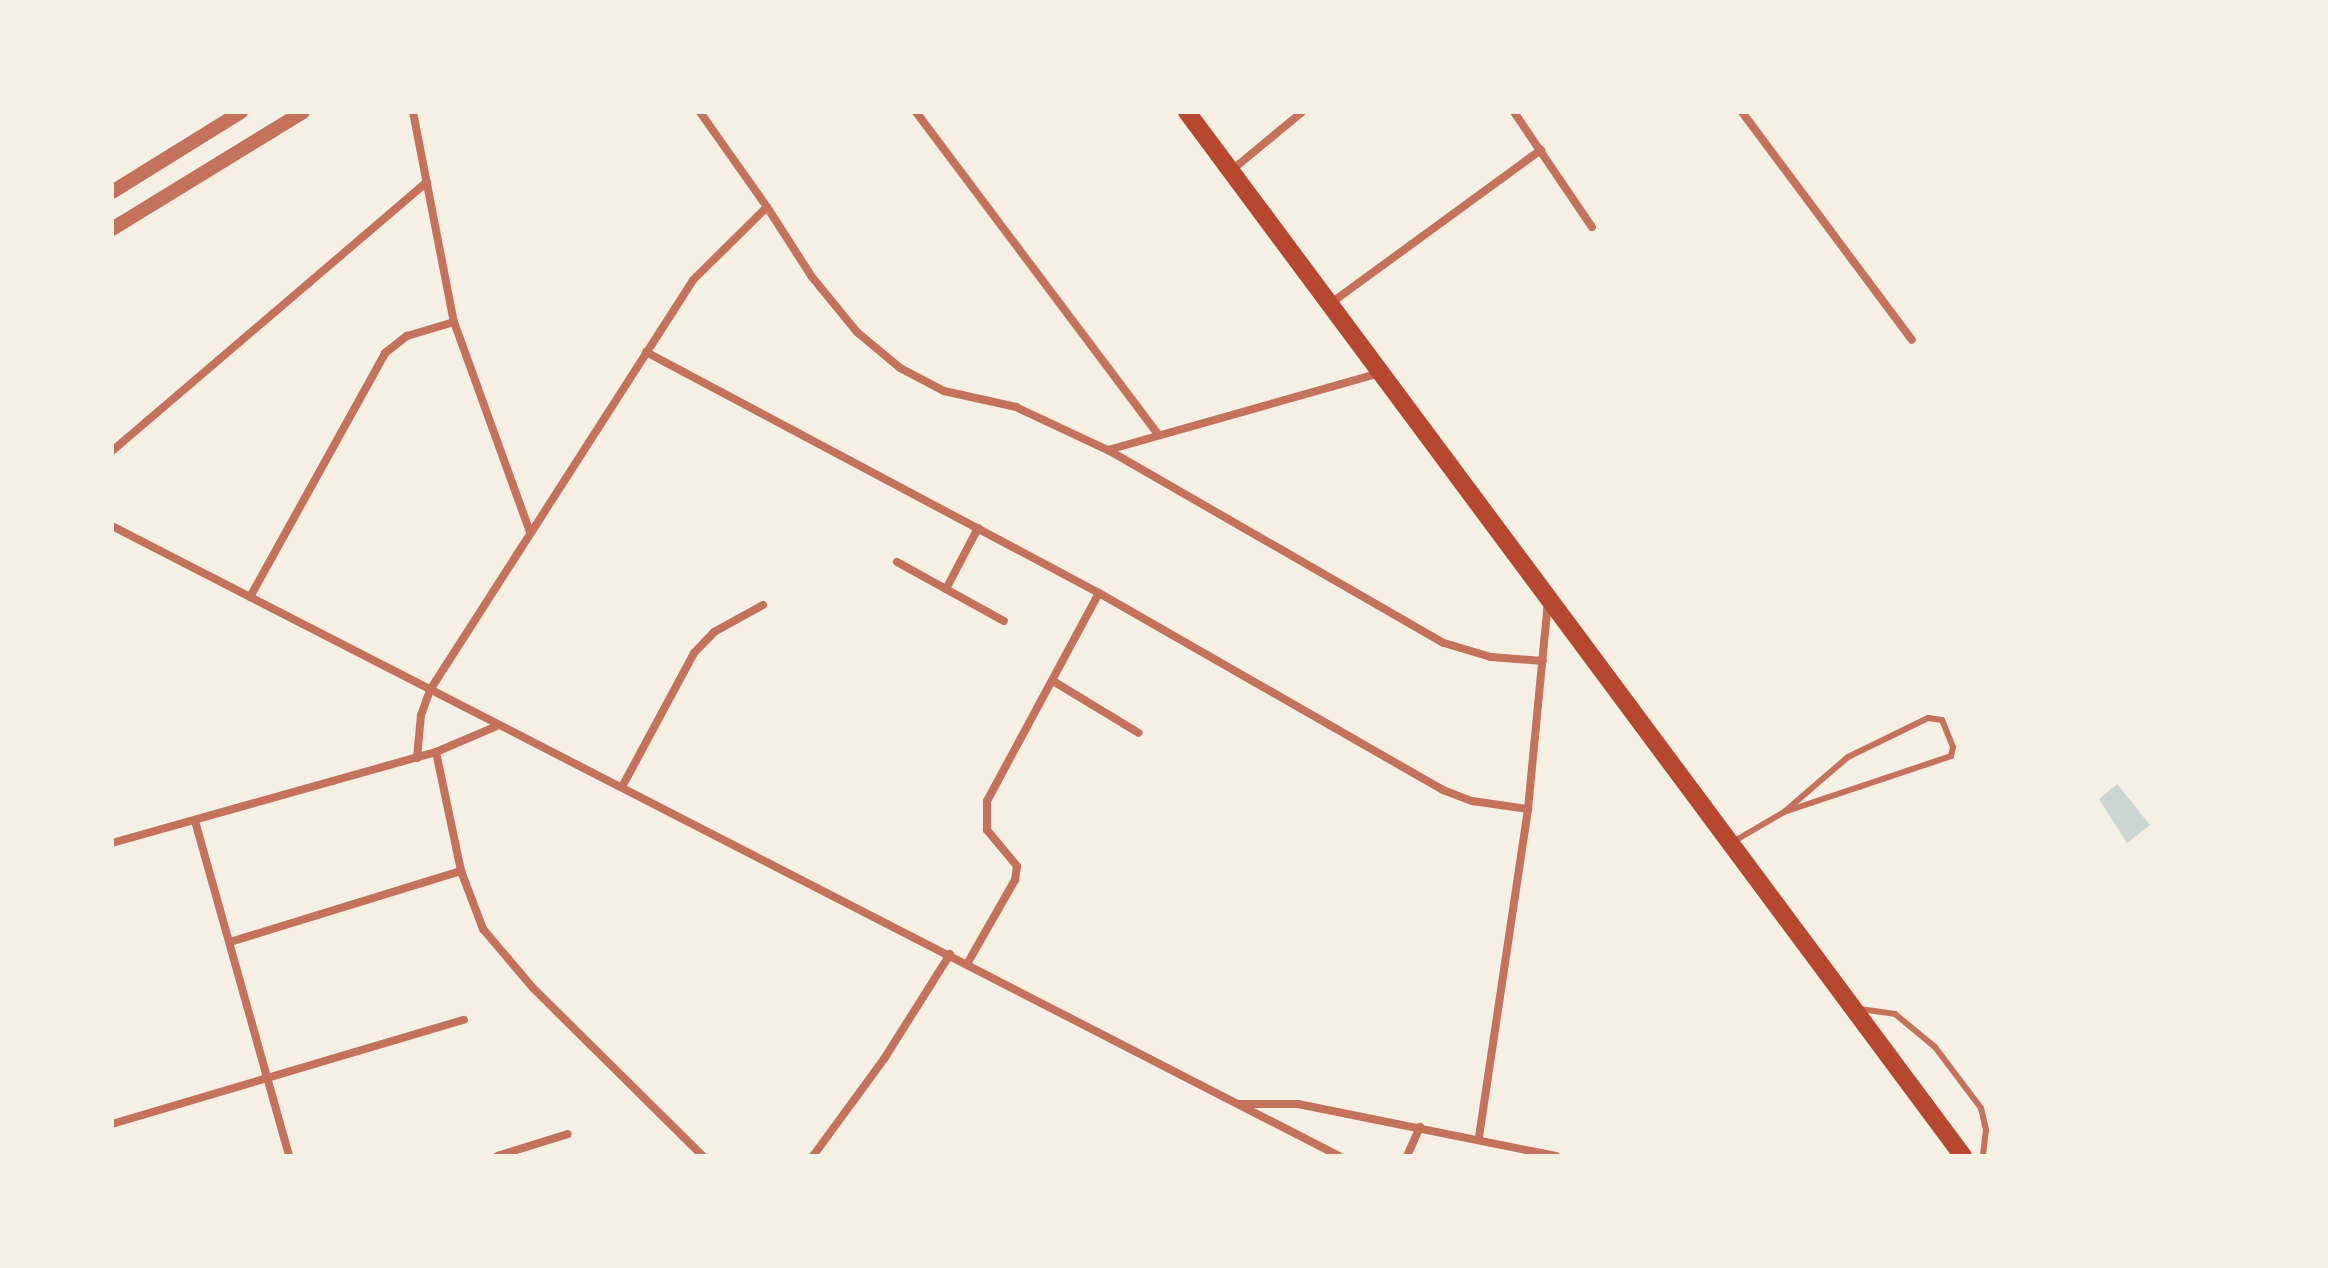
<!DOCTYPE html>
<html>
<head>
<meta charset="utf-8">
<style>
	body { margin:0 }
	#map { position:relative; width:2328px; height:1268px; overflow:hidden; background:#f6efe4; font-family:"DejaVu Sans",sans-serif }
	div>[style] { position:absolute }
	.water>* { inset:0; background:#c9d6d2 }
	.service>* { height:6px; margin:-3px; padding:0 3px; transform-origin:3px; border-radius:3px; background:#c5725c }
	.minor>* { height:8px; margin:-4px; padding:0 4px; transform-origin:4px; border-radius:4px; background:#c5725c }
	.tertiary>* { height:14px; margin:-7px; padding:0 7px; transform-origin:7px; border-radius:7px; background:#c5725c }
	.primary>* { height:18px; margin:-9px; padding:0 9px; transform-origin:9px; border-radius:9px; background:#b5482f }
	span { translate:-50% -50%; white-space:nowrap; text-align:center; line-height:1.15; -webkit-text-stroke:7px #f6efe4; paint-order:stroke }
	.frame { position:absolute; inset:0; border:114px solid #f6efe4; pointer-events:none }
</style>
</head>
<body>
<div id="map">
	<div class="water">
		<i style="clip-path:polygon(2117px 784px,2150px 825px,2127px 843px,2099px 799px)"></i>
	</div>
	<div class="service">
		<i style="left:1731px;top:843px;width:61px;rotate:-30.3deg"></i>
		<i style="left:1784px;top:812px;width:176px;rotate:-18.5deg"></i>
		<i style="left:1951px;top:756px;width:9px;rotate:-77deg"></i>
		<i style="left:1953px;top:747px;width:29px;rotate:-112deg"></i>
		<i style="left:1942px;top:720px;width:14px;rotate:-172deg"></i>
		<i style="left:1928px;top:718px;width:89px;rotate:154deg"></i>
		<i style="left:1848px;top:757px;width:84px;rotate:139.3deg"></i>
		<i style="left:1860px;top:1009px;width:35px;rotate:8deg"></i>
		<i style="left:1895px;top:1014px;width:52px;rotate:39.5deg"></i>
		<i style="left:1935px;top:1047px;width:76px;rotate:53deg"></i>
		<i style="left:1981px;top:1108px;width:23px;rotate:77deg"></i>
		<i style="left:1986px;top:1130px;width:26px;rotate:97deg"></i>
	</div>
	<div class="minor">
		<i style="left:413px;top:112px;width:214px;rotate:79deg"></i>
		<i style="left:454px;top:322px;width:223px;rotate:70.1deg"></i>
		<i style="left:916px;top:112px;width:403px;rotate:53.1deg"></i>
		<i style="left:1514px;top:112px;width:139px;rotate:55.9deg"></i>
		<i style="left:1742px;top:112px;width:284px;rotate:53.3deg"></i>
		<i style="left:1232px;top:170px;width:91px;rotate:-39.6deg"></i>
		<i style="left:767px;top:207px;width:83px;rotate:57.3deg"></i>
		<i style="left:812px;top:277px;width:71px;rotate:50.7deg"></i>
		<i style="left:857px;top:332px;width:56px;rotate:39.9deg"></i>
		<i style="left:900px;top:368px;width:50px;rotate:27.6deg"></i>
		<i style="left:944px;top:391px;width:74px;rotate:12.5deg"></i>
		<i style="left:1016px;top:407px;width:102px;rotate:25.1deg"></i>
		<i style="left:1108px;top:450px;width:284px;rotate:-15.8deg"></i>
		<i style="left:1331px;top:303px;width:260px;rotate:-36.1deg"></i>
		<i style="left:646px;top:352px;width:513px;rotate:28.01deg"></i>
		<i style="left:1099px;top:593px;width:396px;rotate:29.8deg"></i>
		<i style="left:1443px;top:790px;width:31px;rotate:21deg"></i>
		<i style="left:1472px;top:801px;width:57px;rotate:8.1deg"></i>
		<i style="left:1108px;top:450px;width:387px;rotate:29.9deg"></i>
		<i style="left:1444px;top:643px;width:49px;rotate:16.6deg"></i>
		<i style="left:1491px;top:657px;width:52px;rotate:4.4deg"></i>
		<i style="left:112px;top:451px;width:414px;rotate:-40.5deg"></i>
		<i style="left:112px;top:526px;width:1379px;rotate:27.18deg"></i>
		<i style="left:897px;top:562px;width:122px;rotate:28.9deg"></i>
		<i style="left:946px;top:589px;width:69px;rotate:-62.3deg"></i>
		<i style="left:250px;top:597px;width:279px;rotate:-61deg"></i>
		<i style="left:385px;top:353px;width:28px;rotate:-38deg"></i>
		<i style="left:407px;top:336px;width:49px;rotate:-16.6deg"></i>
		<i style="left:1053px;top:681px;width:100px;rotate:31.2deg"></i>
		<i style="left:436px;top:752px;width:122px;rotate:78.1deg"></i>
		<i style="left:461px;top:871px;width:62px;rotate:69.2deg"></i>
		<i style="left:483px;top:929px;width:77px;rotate:49.7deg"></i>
		<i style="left:533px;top:988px;width:239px;rotate:44.7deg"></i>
		<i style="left:417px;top:758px;width:43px;rotate:-84.7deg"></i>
		<i style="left:421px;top:715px;width:27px;rotate:-70deg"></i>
		<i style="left:430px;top:690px;width:487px;rotate:-57.3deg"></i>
		<i style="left:693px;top:280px;width:104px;rotate:-44.6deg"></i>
		<i style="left:767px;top:207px;width:116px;rotate:-125.2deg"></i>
		<i style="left:623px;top:785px;width:150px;rotate:-61.7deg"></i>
		<i style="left:694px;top:653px;width:29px;rotate:-46deg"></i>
		<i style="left:714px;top:632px;width:56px;rotate:-28.9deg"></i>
		<i style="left:195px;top:821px;width:348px;rotate:74.3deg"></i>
		<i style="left:112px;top:843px;width:337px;rotate:-15.7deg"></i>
		<i style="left:436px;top:752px;width:66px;rotate:-23.1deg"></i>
		<i style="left:230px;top:942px;width:242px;rotate:-17.1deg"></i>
		<i style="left:967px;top:964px;width:97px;rotate:-60.3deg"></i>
		<i style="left:1015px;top:880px;width:14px;rotate:-82deg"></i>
		<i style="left:1017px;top:866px;width:47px;rotate:-129.8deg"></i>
		<i style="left:987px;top:830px;width:29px;rotate:-90deg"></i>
		<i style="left:987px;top:801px;width:236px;rotate:-61.7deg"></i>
		<i style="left:1239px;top:1104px;width:59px"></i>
		<i style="left:1298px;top:1104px;width:263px;rotate:11.4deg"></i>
		<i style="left:112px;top:1124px;width:367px;rotate:-16.5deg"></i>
		<i style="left:1479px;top:1137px;width:332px;rotate:-81.5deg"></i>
		<i style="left:1528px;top:809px;width:207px;rotate:-84.5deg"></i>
		<i style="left:497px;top:1156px;width:74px;rotate:-17.2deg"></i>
		<i style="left:813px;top:1156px;width:120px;rotate:-53.8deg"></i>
		<i style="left:884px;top:1059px;width:124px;rotate:-57.8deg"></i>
		<i style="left:1407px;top:1156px;width:32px;rotate:-66deg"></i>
	</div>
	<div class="tertiary">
		<i style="left:112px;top:192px;width:152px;rotate:-31.8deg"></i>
		<i style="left:112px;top:229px;width:224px;rotate:-31.5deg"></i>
	</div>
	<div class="primary">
		<i style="left:1187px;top:112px;width:1301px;rotate:53.38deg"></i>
	</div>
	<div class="frame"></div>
</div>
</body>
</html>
